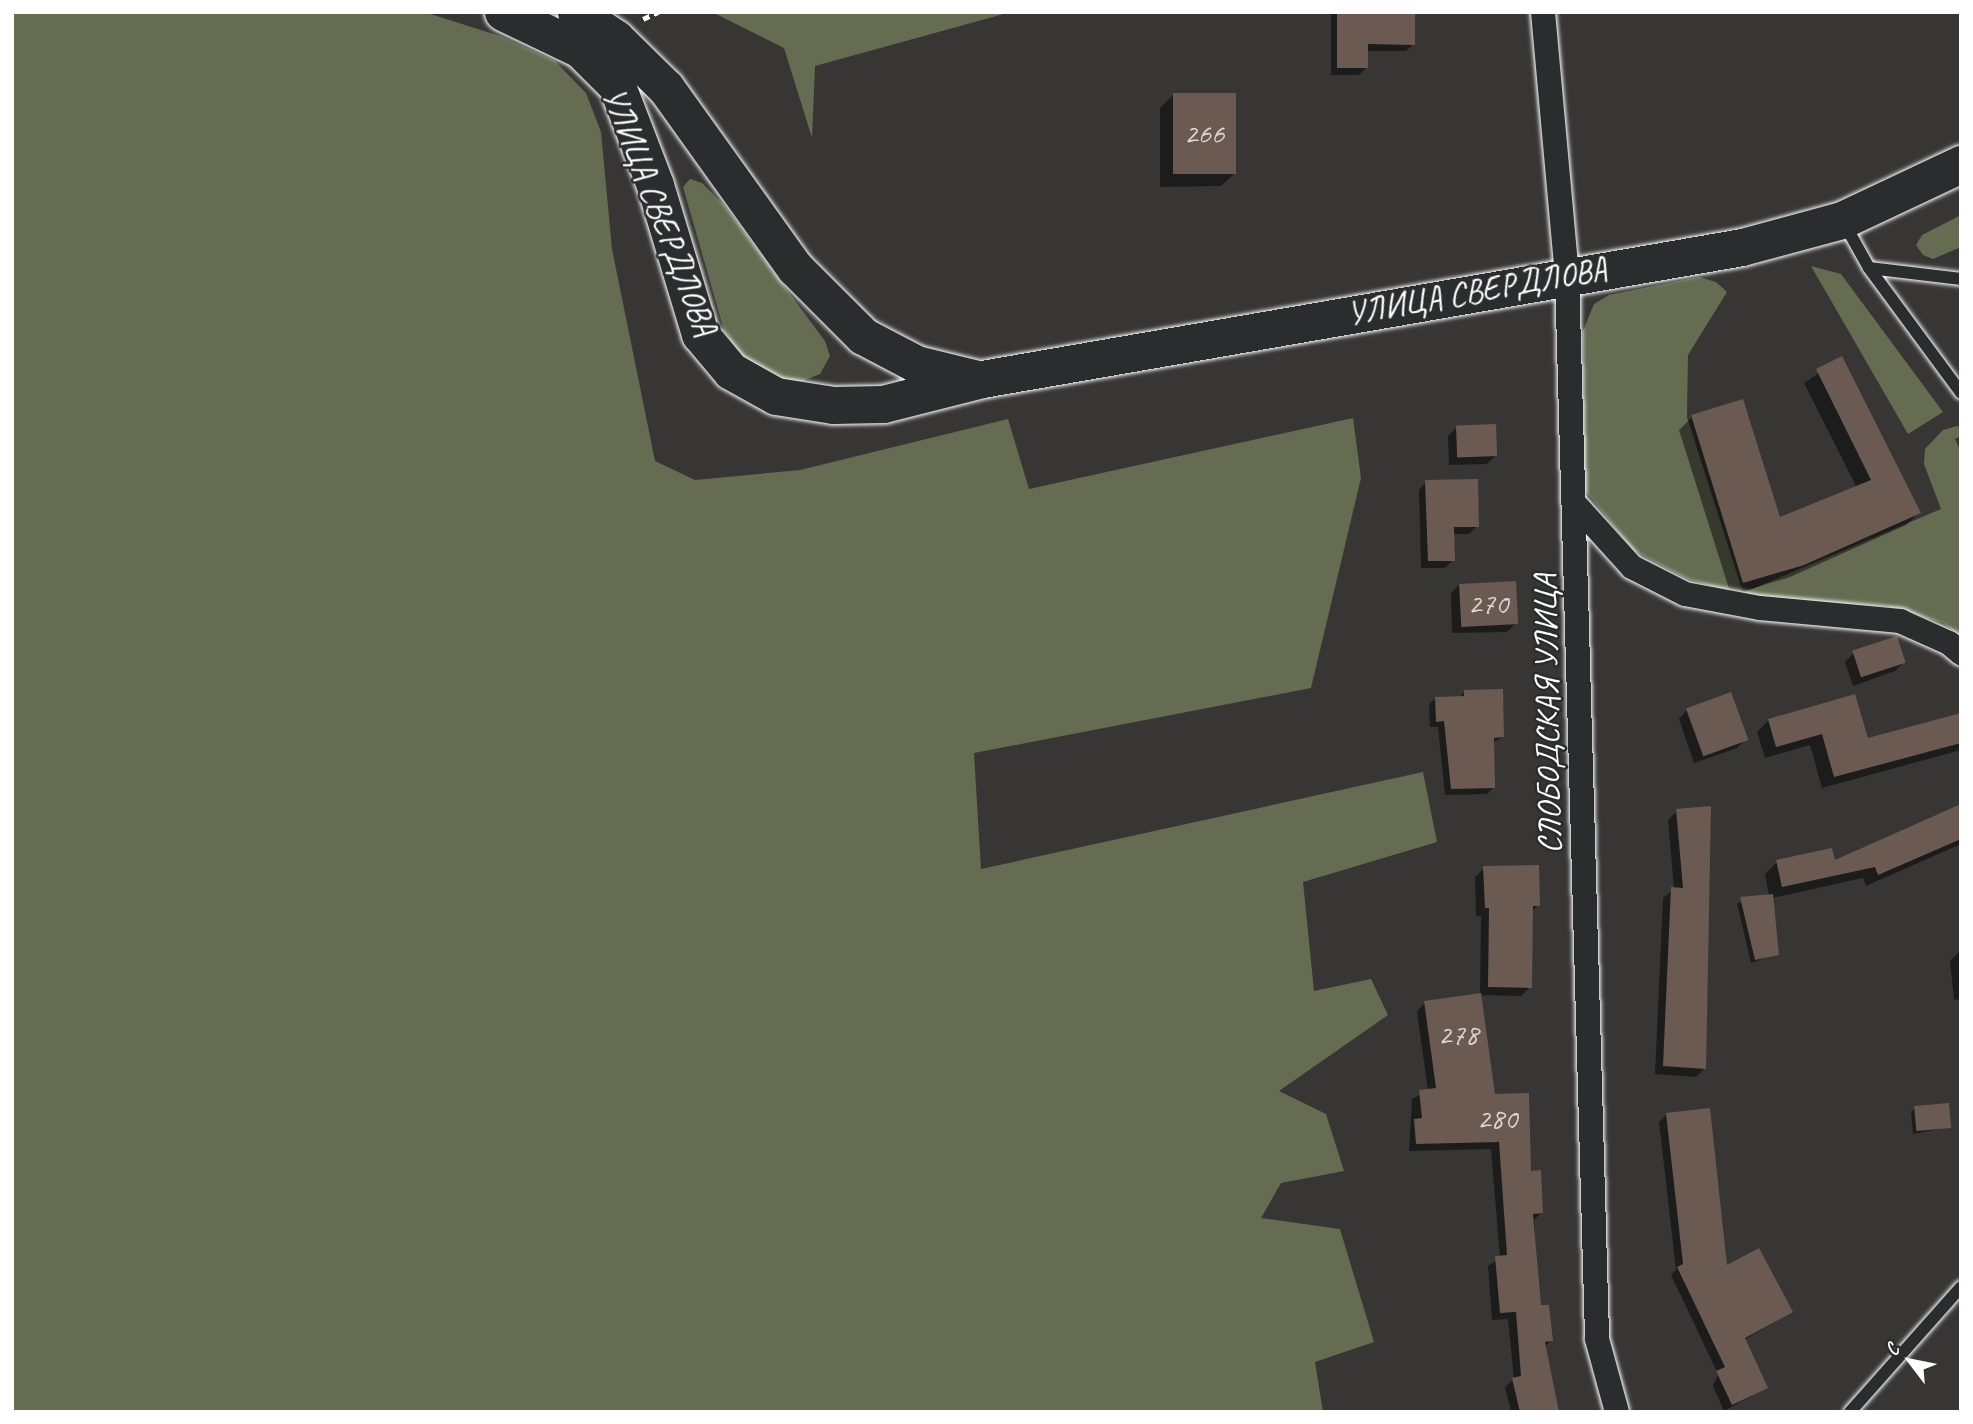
<!DOCTYPE html>
<html>
<head>
<meta charset="utf-8">
<style>
	body { margin:0 }
	#map { position:relative; width:1973px; height:1424px; overflow:hidden; background:#373635; font-family:Caveat,sans-serif }
	div>[style] { position:absolute }
	.green>* { inset:0; background:#656c52 }
	.shadow>* { inset:0; background:#0007 }
	.building>* { inset:0; background:#6b5a52; transform-origin:0 0 }
	.path>* { height:4.5px; margin-top:-2.25px; transform-origin:0; background:repeating-linear-gradient(90deg,#fff 0 7px,transparent 0 12px) }
	.roads { filter:drop-shadow(0 0 2px #fff) drop-shadow(0 0 2px #fff) }
	.service>* { height:12px; margin:-6px; padding:0 6px; transform-origin:6px; border-radius:6px; background:#2a2d2e }
	.minor>* { height:24px; margin:-12px; padding:0 12px; transform-origin:12px; border-radius:12px; background:#2a2d2e }
	.secondary>* { height:37px; margin:-18.5px; padding:0 18.5px; transform-origin:18.5px; border-radius:18.5px; background:#2a2d2e }
	span { translate:-50% -50%; white-space:nowrap; text-align:center; line-height:1.15; -webkit-text-stroke:5px #2a2d2e; paint-order:stroke }
	.number-label { font-size:30px; color:#dad6d4 }
	.number-label span { -webkit-text-stroke-width:0 }
	.street-label { font-size:33px; color:#fff }
	.frame { position:absolute; inset:0; border:14px solid #fff; pointer-events:none }
	.north { position:absolute; left:1875px; top:1326px; width:70px; height:70px; -webkit-text-stroke:5px #2a2d2e; paint-order:stroke; rotate:302deg; font-size:19px; font-weight:700; line-height:28px; text-align:center; color:#fff }
	.north::after { content:''; display:block; margin:auto; width:24px; height:32px; background:#fff; clip-path:polygon(50% 0,100% 100%,50% 72%,0 100%) }
</style>
</head>
<body>
<div id="map">
	<div class="green">
		<i style="clip-path:polygon(12px 12px,424px 12px,500px 36px,555px 61px,586px 93px,601px 132px,612px 249px,655px 461px,695px 480px,800px 470px,1008px 419px,1029px 489px,1353px 418px,1361px 478px,1311px 688px,974px 753px,981px 869px,1423px 772px,1437px 842px,1303px 882px,1314px 991px,1371px 979px,1388px 1015px,1279px 1091px,1326px 1114px,1344px 1171px,1281px 1183px,1261px 1218px,1340px 1229px,1374px 1342px,1315px 1362px,1323px 1412px,12px 1412px)"></i>
		<i style="clip-path:polygon(712px 12px,1011px 12px,815px 66px,812px 138px,784px 48px)"></i>
		<i style="clip-path:polygon(690px 179px,702px 183px,724px 205px,825px 341px,830px 356px,820px 374px,800px 382px,771px 376px,739px 353px,724px 330px,683px 187px)"></i>
		<i style="clip-path:polygon(1961px 215px,1961px 247px,1933px 259px,1923px 255px,1916px 245px,1922px 235px)"></i>
		<i style="clip-path:polygon(1811px 266px,1841px 274px,1943px 412px,1908px 434px)"></i>
		<i style="clip-path:polygon(1699px 277px,1716px 282px,1727px 292px,1688px 355px,1687px 417px,1743px 593px,1941px 509px,1924px 464px,1925px 449px,1943px 430px,1957px 426px,1961px 427px,1961px 436px,1955px 439px,1961px 452px,1961px 637px,1943px 623px,1887px 606px,1757px 599px,1685px 578px,1633px 550px,1584px 489px,1583px 331px,1594px 304px,1609px 295px)"></i>
	</div>
	<div class="shadow">
		<i style="clip-path:polygon(1331px 12px,1414px 12px,1414px 44px,1406px 51px,1366px 51px,1366px 68px,1359px 75px,1331px 75px)"></i>
		<i style="clip-path:polygon(1173px 95px,1235px 173px,1221px 186px,1160px 187px,1160px 108px)"></i>
		<i style="clip-path:polygon(1841px 358px,1919px 513px,1906px 525px,1790px 577px,1731px 595px,1679px 430px,1692px 417px,1779px 520px,1857px 488px,1804px 383px)"></i>
		<i style="clip-path:polygon(1457px 427px,1495px 456px,1487px 464px,1449px 465px,1448px 436px)"></i>
		<i style="clip-path:polygon(1426px 482px,1477px 526px,1469px 534px,1453px 534px,1453px 560px,1445px 568px,1421px 568px,1419px 490px)"></i>
		<i style="clip-path:polygon(1460px 584px,1516px 623px,1507px 632px,1452px 633px,1451px 593px)"></i>
		<i style="clip-path:polygon(1854px 653px,1904px 662px,1895px 671px,1853px 686px,1845px 662px)"></i>
		<i style="clip-path:polygon(1465px 691px,1503px 737px,1492px 743px,1493px 788px,1487px 794px,1445px 795px,1438px 727px,1430px 727px,1429px 704px,1436px 698px,1459px 698px)"></i>
		<i style="clip-path:polygon(1687px 710px,1746px 739px,1737px 748px,1694px 763px,1679px 719px)"></i>
		<i style="clip-path:polygon(1961px 714px,1961px 750px,1822px 788px,1810px 745px,1765px 758px,1757px 732px,1769px 720px,1866px 740px)"></i>
		<i style="clip-path:polygon(1961px 806px,1961px 844px,1866px 886px,1863px 878px,1772px 898px,1777px 954px,1751px 963px,1737px 903px,1769px 896px,1765px 874px,1777px 862px,1834px 862px)"></i>
		<i style="clip-path:polygon(1677px 811px,1705px 1068px,1696px 1077px,1655px 1074px,1663px 898px,1674px 889px,1668px 820px)"></i>
		<i style="clip-path:polygon(1484px 868px,1538px 905px,1531px 913px,1530px 987px,1521px 996px,1479px 995px,1493px 1096px,1529px 1173px,1542px 1212px,1534px 1220px,1539px 1307px,1551px 1341px,1544px 1347px,1555px 1412px,1511px 1412px,1505px 1387px,1514px 1379px,1508px 1319px,1492px 1320px,1488px 1266px,1500px 1258px,1491px 1149px,1409px 1151px,1412px 1099px,1428px 1091px,1417px 1011px,1425px 1003px,1480px 995px,1481px 916px,1476px 916px,1475px 877px)"></i>
		<i style="clip-path:polygon(1959px 952px,1961px 999px,1954px 1000px,1950px 961px)"></i>
		<i style="clip-path:polygon(1915px 1108px,1950px 1127px,1913px 1134px,1911px 1112px)"></i>
		<i style="clip-path:polygon(1666px 1115px,1725px 1267px,1791px 1312px,1744px 1340px,1766px 1388px,1724px 1411px,1713px 1386px,1718px 1374px,1671px 1275px,1676px 1270px,1659px 1122px)"></i>
	</div>
	<div class="building">
		<i style="clip-path:polygon(1337px 12px,1415px 12px,1415px 45px,1368px 44px,1368px 68px,1337px 68px)"></i>
		<i style="left:1173px;top:93px;width:63px;height:81px"></i>
		<i style="clip-path:polygon(1842px 356px,1921px 513px,1804px 565px,1743px 583px,1691px 415px,1743px 399px,1780px 517px,1871px 480px,1816px 369px)"></i>
		<i style="left:1496px;top:424px;width:32px;height:40px;rotate:88deg"></i>
		<i style="clip-path:polygon(1478px 479px,1479px 527px,1454px 527px,1455px 561px,1428px 561px,1425px 480px)"></i>
		<i style="left:1516px;top:581px;width:43px;height:57px;rotate:87deg"></i>
		<i style="left:1897px;top:636px;width:28px;height:47px;rotate:72deg"></i>
		<i style="clip-path:polygon(1503px 689px,1504px 737px,1494px 738px,1495px 788px,1451px 789px,1444px 721px,1436px 722px,1435px 697px,1464px 696px,1464px 690px)"></i>
		<i style="left:1731px;top:692px;width:51px;height:48px;rotate:70deg"></i>
		<i style="clip-path:polygon(1855px 694px,1868px 738px,1961px 713px,1961px 743px,1834px 777px,1822px 734px,1776px 747px,1768px 719px)"></i>
		<i style="clip-path:polygon(1961px 804px,1961px 839px,1878px 875px,1875px 867px,1782px 887px,1776px 860px,1832px 848px,1835px 860px)"></i>
		<i style="clip-path:polygon(1711px 806px,1706px 1069px,1663px 1066px,1671px 887px,1683px 888px,1676px 809px)"></i>
		<i style="clip-path:polygon(1539px 865px,1540px 906px,1533px 906px,1532px 988px,1488px 987px,1489px 908px,1485px 908px,1483px 866px)"></i>
		<i style="clip-path:polygon(1773px 894px,1779px 955px,1755px 960px,1740px 897px)"></i>
		<i style="clip-path:polygon(1481px 993px,1495px 1094px,1529px 1093px,1531px 1171px,1541px 1170px,1543px 1213px,1533px 1214px,1541px 1305px,1549px 1305px,1553px 1341px,1545px 1342px,1559px 1412px,1520px 1412px,1512px 1378px,1521px 1376px,1516px 1312px,1500px 1313px,1495px 1256px,1507px 1255px,1499px 1142px,1416px 1144px,1414px 1119px,1422px 1118px,1419px 1090px,1436px 1088px,1424px 1001px)"></i>
		<i style="left:1949px;top:1103px;width:25px;height:35px;rotate:85deg"></i>
		<i style="clip-path:polygon(1710px 1108px,1727px 1265px,1759px 1248px,1793px 1312px,1745px 1338px,1768px 1388px,1732px 1405px,1716px 1371px,1725px 1367px,1677px 1267px,1683px 1264px,1666px 1113px)"></i>
	</div>
	<div class="path">
		<i style="left:643px;top:19px;width:17px;rotate:-25deg"></i>
	</div>
	<div class="roads">
		<div class="service">
			<i style="left:1844px;top:223px;width:51px;rotate:60.9deg"></i>
			<i style="left:1869px;top:268px;width:155px;rotate:53.6deg"></i>
			<i style="left:1869px;top:268px;width:93px;rotate:6.8deg"></i>
			<i style="left:1850px;top:1412px;width:167px;rotate:-48.4deg"></i>
		</div>
		<div class="minor">
			<i style="left:1543px;top:12px;width:264px;rotate:84.8deg"></i>
			<i style="left:1567px;top:275px;width:1064px;rotate:88.38deg"></i>
			<i style="left:1597px;top:1339px;width:76px;rotate:74.7deg"></i>
			<i style="left:1575px;top:504px;width:85px;rotate:47.9deg"></i>
			<i style="left:1632px;top:567px;width:59px;rotate:27deg"></i>
			<i style="left:1685px;top:594px;width:76px;rotate:10.6deg"></i>
			<i style="left:1760px;top:608px;width:141px;rotate:5.3deg"></i>
			<i style="left:1900px;top:621px;width:54px;rotate:24.2deg"></i>
			<i style="left:1949px;top:643px;width:16px;rotate:40deg"></i>
		</div>
		<div class="secondary">
			<i style="left:503px;top:12px;width:85px;rotate:25.7deg"></i>
			<i style="left:580px;top:49px;width:52px;rotate:45deg"></i>
			<i style="left:617px;top:86px;width:106px;rotate:69deg"></i>
			<i style="left:655px;top:185px;width:156px;rotate:73.2deg"></i>
			<i style="left:700px;top:334px;width:48px;rotate:50deg"></i>
			<i style="left:731px;top:371px;width:51px;rotate:29.1deg"></i>
			<i style="left:776px;top:396px;width:58px;rotate:9deg"></i>
			<i style="left:833px;top:405px;width:50px;rotate:-1.1deg"></i>
			<i style="left:883px;top:404px;width:102px;rotate:-14.2deg"></i>
			<i style="left:982px;top:379px;width:771px;rotate:-9.85deg"></i>
			<i style="left:1742px;top:247px;width:104px;rotate:-15.1deg"></i>
			<i style="left:1842px;top:220px;width:132px;rotate:-25.2deg"></i>
			<i style="left:576px;top:12px;width:47px;rotate:33.7deg"></i>
			<i style="left:615px;top:38px;width:71px;rotate:44.4deg"></i>
			<i style="left:666px;top:88px;width:221px;rotate:54.4deg"></i>
			<i style="left:795px;top:268px;width:96px;rotate:45deg"></i>
			<i style="left:863px;top:336px;width:60px;rotate:27.8deg"></i>
			<i style="left:916px;top:364px;width:60px;rotate:13.6deg"></i>
		</div>
	</div>
	<div class="number-label">
		<span style="left:1204px;top:133px">266</span>
		<span style="left:1488px;top:603px">270</span>
		<span style="left:1458px;top:1034px">278</span>
		<span style="left:1497px;top:1118px">280</span>
	</div>
	<div class="street-label">
		<span style="left:659px;top:212px;rotate:69deg">УЛИЦА СВЕРДЛОВА</span>
		<span style="left:1477px;top:292px;rotate:-10deg">УЛИЦА СВЕРДЛОВА</span>
		<span style="left:1548px;top:714px;rotate:-91deg">СЛОБОДСКАЯ УЛИЦА</span>
	</div>
	<div class="frame"></div>
	<div class="north">С</div>
</div>
</body>
</html>
